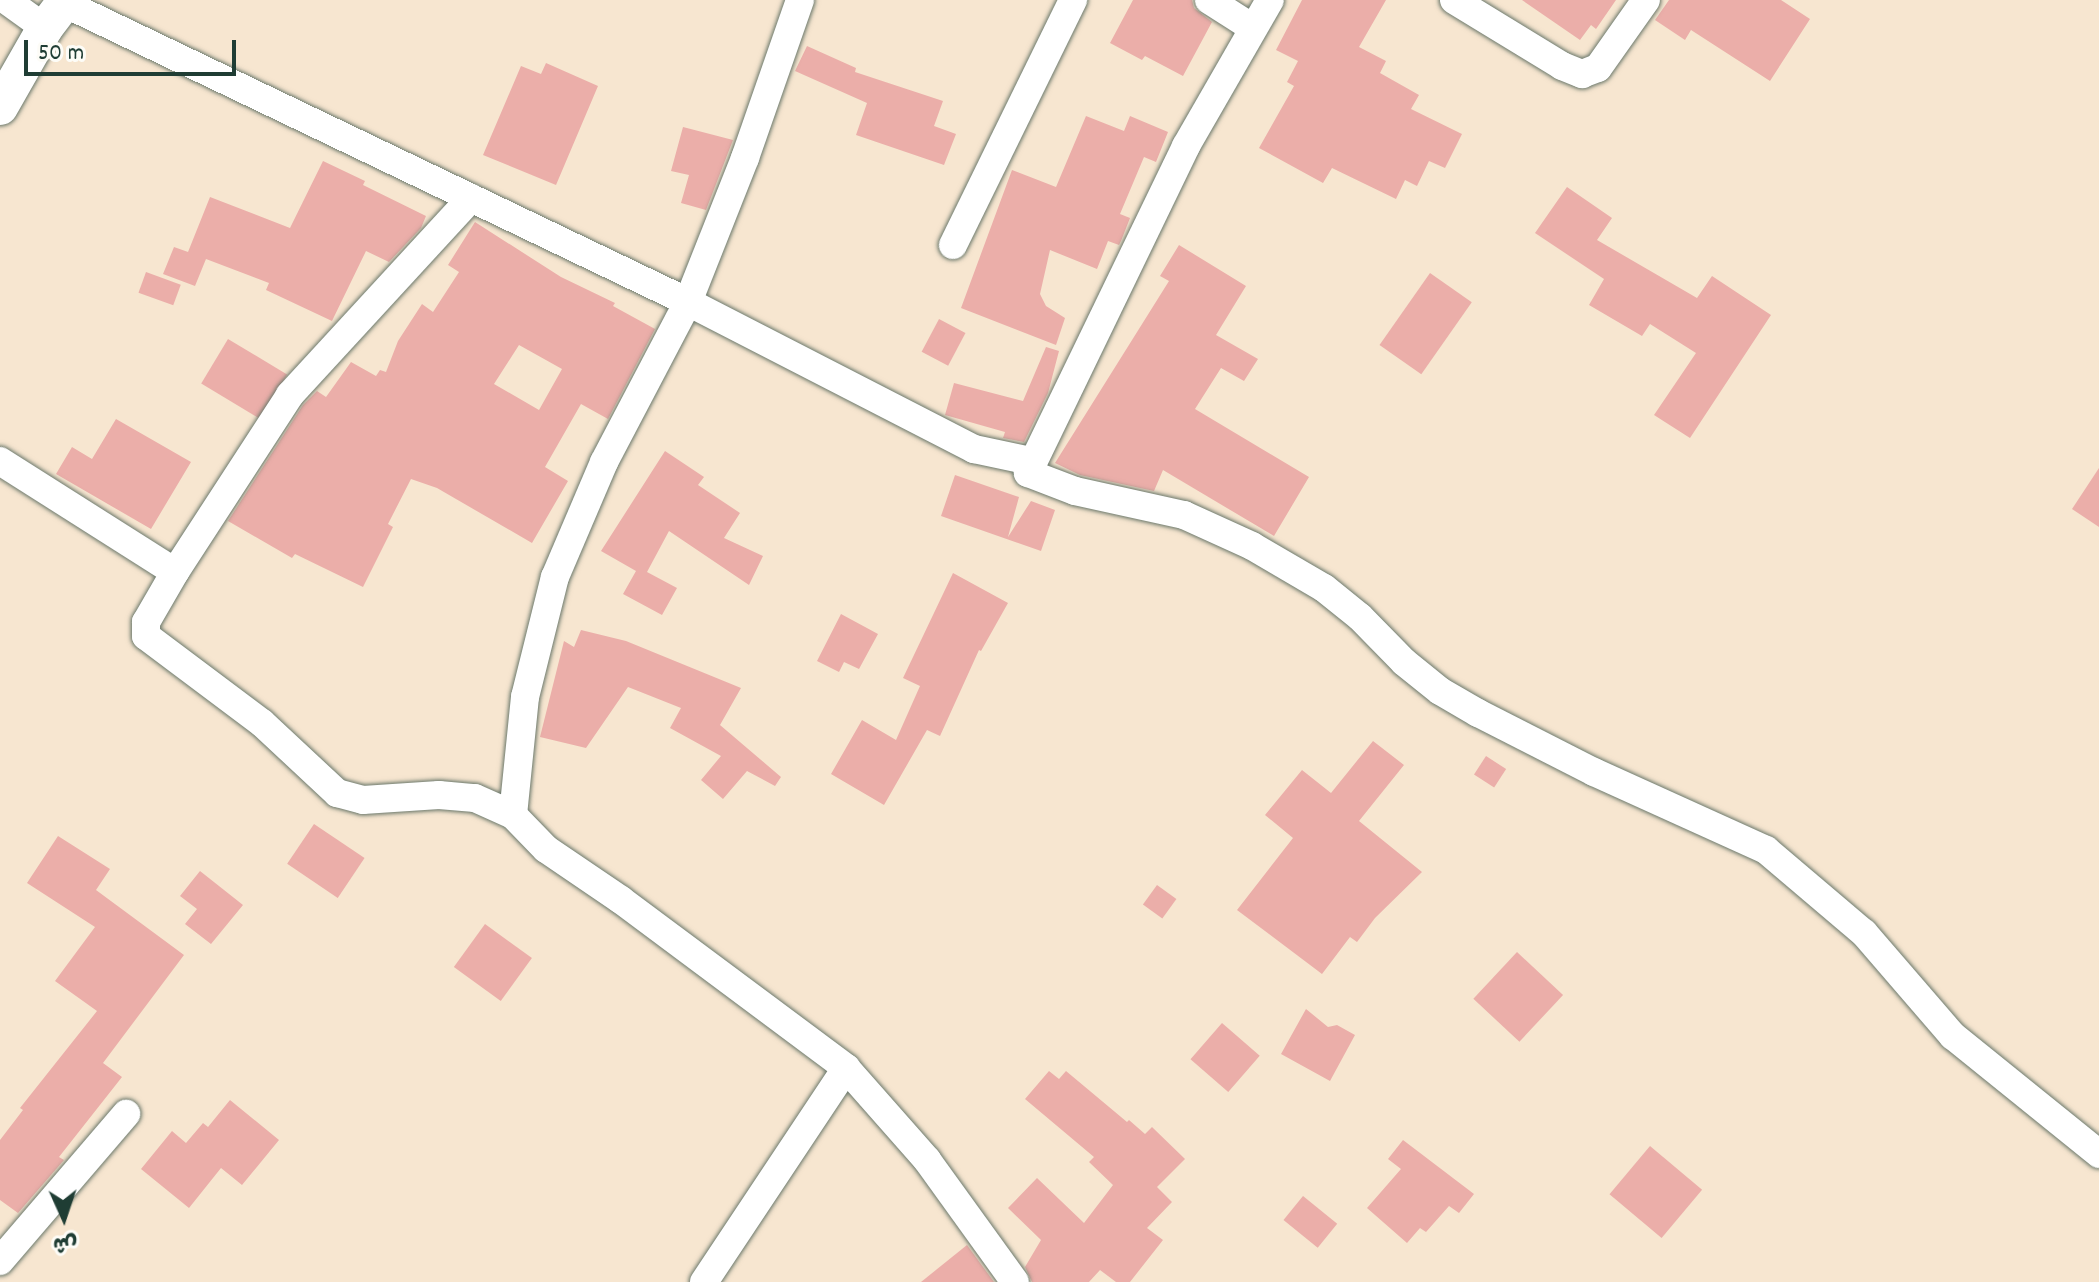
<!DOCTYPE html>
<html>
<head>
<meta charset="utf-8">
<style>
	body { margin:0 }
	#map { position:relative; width:2099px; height:1282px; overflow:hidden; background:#f7e6d0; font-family:Dekko,"Playpen Sans Arabic",sans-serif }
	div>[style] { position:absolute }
	.building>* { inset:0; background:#ebaea9; transform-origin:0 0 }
	.roads { filter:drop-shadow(0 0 2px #6b786b) drop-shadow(0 0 2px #6b786b) }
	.minor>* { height:28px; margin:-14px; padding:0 14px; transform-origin:14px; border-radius:14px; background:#fff }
	.tertiary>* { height:36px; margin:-18px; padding:0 18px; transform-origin:18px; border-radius:18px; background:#fff }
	span { translate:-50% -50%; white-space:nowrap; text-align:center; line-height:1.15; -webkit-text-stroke:6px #fdfcf7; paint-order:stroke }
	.north { position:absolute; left:24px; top:1178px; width:80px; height:80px; -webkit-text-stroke:6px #fdfcf7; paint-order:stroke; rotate:177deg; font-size:22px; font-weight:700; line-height:32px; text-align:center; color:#1f3d34 }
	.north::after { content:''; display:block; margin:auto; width:28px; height:36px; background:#1f3d34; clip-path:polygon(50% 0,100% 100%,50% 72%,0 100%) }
	.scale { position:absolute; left:24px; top:40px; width:212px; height:36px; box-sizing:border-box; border:4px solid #1f3d34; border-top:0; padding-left:10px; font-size:24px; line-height:28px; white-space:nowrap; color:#1f3d34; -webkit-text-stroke:6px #fdfcf7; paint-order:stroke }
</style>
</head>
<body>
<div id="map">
	<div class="building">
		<i style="clip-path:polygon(1133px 0,1192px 0,1194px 8px,1212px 22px,1183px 76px,1145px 56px,1142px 60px,1110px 43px)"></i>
		<i style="clip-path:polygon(1302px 0,1386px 0,1359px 47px,1386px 61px,1380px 73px,1419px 95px,1411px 109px,1462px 134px,1445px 168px,1429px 161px,1417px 186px,1405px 180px,1396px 199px,1332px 168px,1323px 183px,1259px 148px,1294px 86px,1287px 82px,1298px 61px,1276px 50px)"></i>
		<i style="clip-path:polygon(1522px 0,1616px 0,1596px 29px,1591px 25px,1580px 40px)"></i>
		<i style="clip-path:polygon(1669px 0,1781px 0,1810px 19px,1770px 81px,1691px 30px,1685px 40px,1655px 20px)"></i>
		<i style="clip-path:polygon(807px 46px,856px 68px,855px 72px,943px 101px,934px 126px,956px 134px,944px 165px,856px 135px,867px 103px,795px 71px)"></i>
		<i style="clip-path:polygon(546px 63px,598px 86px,556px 185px,483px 155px,521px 66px,541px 74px)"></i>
		<i style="clip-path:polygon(1086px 116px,1124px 131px,1130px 116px,1168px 132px,1156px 162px,1144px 157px,1120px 214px,1130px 218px,1121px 241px,1119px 245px,1108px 241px,1097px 269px,1050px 250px,1040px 294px,1046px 306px,1065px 318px,1056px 345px,961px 308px,1012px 170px,1056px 187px)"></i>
		<i style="clip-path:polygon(683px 127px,733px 140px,706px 210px,681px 203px,689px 175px,671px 171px)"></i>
		<i style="clip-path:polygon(323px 161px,365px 181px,363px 185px,426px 216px,421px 228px,389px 262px,366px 251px,332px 321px,266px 290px,269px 283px,206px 259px,195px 286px,163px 274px,174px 247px,205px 258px,188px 252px,210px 197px,290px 228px)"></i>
		<i style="clip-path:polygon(1567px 187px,1612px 218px,1597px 240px,1697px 298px,1712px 276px,1771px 315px,1690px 438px,1654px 415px,1696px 353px,1650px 324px,1642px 336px,1589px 305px,1604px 279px,1535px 233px)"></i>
		<i style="clip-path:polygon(evenodd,475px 222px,561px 277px,615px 303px,613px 306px,655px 329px,608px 419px,581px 404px,545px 467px,568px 481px,532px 543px,437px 488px,411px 479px,388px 524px,393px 527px,363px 587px,295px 554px,292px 558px,228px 521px,303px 405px,317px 391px,326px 397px,351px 362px,376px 376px,380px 370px,386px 372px,398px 341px,422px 304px,433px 312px,459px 272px,448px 265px,475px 222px,519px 345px,562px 369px,539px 410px,494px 384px,519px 345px)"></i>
		<i style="clip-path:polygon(1179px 245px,1246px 286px,1216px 335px,1258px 359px,1244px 381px,1221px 368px,1195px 409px,1309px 477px,1274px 536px,1163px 470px,1154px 491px,1080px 475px,1055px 463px,1169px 281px,1160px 276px)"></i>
		<i style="left:146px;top:272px;width:37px;height:22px;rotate:20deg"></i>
		<i style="left:1430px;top:273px;width:51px;height:88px;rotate:35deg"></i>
		<i style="left:939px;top:319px;width:30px;height:37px;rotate:28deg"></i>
		<i style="left:228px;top:339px;width:69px;height:52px;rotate:31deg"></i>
		<i style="clip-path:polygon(1046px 347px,1059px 351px,1048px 393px,1024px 442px,1003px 438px,1005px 432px,945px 415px,954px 383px,1023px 401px)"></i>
		<i style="clip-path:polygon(116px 419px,191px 462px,151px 529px,56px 474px,72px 447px,92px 459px)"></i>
		<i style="clip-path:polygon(665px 451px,704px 477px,698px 485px,740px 513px,724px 538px,763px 556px,749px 585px,669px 531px,647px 572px,677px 588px,662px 615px,623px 594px,636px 571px,601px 551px)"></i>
		<i style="clip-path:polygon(2099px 468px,2099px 527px,2072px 509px)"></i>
		<i style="clip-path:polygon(955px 475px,1019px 497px,1008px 537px,1031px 501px,1055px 510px,1041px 551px,941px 516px)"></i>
		<i style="clip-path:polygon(953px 573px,1008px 603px,981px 651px,979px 650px,940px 736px,927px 730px,884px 805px,831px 774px,862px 720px,896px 740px,920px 686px,903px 678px)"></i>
		<i style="clip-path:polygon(841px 614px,878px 634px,859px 669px,844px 662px,839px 672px,817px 661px)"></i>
		<i style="clip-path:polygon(581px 630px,626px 641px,741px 688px,720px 725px,781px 777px,775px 786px,747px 771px,723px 799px,701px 780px,721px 756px,670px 728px,681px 708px,628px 687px,586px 748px,540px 737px,564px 641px,574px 647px)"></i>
		<i style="clip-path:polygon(1373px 741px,1404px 765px,1359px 821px,1422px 872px,1375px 918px,1357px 942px,1350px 937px,1322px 974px,1237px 910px,1293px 838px,1265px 815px,1302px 770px,1331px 793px)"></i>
		<i style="left:1486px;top:756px;width:24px;height:22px;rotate:33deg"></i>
		<i style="left:314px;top:824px;width:61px;height:48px;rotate:34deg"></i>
		<i style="clip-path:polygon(58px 836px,110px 869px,96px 890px,184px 955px,103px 1063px,122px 1077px,59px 1157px,64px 1160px,18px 1213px,0 1200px,0 1140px,23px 1110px,20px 1108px,97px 1011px,55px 981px,95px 927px,27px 883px)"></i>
		<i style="clip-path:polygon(200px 871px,243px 905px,211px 944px,185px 924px,197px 909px,180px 896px)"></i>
		<i style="left:1157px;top:885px;width:24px;height:24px;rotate:36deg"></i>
		<i style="left:485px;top:924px;width:58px;height:53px;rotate:36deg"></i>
		<i style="left:1517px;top:952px;width:63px;height:64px;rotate:43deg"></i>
		<i style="clip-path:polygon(1306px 1009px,1328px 1027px,1337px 1025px,1355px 1035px,1330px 1081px,1281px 1054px)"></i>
		<i style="left:1222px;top:1023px;width:50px;height:48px;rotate:41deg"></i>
		<i style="clip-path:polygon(1049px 1071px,1059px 1079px,1066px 1071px,1127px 1122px,1129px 1120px,1145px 1134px,1152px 1127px,1185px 1159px,1157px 1187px,1172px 1202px,1147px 1228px,1163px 1240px,1130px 1282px,1116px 1282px,1100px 1270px,1089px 1282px,1032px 1282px,1025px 1267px,1041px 1240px,1008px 1208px,1037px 1178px,1084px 1223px,1113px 1185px,1089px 1162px,1094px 1157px,1025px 1099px)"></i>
		<i style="clip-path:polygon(230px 1100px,279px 1140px,242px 1185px,221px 1168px,189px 1208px,141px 1169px,172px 1131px,186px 1143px,203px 1123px,208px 1127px)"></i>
		<i style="clip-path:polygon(1403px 1140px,1474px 1194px,1459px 1213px,1449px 1206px,1426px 1232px,1420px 1228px,1407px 1243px,1367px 1208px,1401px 1169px,1388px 1159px)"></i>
		<i style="left:1650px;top:1146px;width:68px;height:63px;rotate:40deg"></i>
		<i style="left:1303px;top:1196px;width:44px;height:31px;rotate:39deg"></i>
		<i style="clip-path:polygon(967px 1245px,994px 1282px,921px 1282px)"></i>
	</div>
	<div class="roads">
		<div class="minor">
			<i style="left:6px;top:0;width:48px;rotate:35.7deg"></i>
			<i style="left:1209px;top:0;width:52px;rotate:32.5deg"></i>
			<i style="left:1454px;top:0;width:127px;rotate:31.4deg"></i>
			<i style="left:1562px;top:66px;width:22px;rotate:22deg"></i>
			<i style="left:1582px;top:74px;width:17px;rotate:-21deg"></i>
			<i style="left:1598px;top:68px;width:83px;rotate:-54.8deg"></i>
			<i style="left:64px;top:3px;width:692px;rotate:25.6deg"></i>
			<i style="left:688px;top:302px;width:322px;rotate:27.2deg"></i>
			<i style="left:974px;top:449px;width:53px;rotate:11.9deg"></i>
			<i style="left:1026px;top:460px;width:13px;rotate:81deg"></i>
			<i style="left:471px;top:198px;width:268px;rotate:132.6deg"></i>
			<i style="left:290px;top:395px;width:211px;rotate:123deg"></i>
			<i style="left:175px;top:572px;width:58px;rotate:120.1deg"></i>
			<i style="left:146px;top:622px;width:14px;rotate:90deg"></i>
			<i style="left:146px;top:636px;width:145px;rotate:36.9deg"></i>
			<i style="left:262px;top:723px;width:103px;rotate:43deg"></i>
			<i style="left:337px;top:793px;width:27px;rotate:15deg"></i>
			<i style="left:363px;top:800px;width:76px;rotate:-3.8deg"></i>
			<i style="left:439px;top:795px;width:36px;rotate:5deg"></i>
			<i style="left:475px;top:798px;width:42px;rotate:24.1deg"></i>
			<i style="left:513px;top:815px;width:47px;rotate:45.9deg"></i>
			<i style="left:546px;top:849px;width:91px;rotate:34.2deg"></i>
			<i style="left:621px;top:900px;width:281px;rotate:36.7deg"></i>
			<i style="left:846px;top:1068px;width:123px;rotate:48.6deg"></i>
			<i style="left:927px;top:1160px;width:150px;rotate:54.2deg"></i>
			<i style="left:953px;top:245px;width:273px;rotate:-63.9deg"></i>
			<i style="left:0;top:461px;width:207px;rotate:32.4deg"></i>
			<i style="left:1028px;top:473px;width:50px;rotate:21deg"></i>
			<i style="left:1075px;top:491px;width:112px;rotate:12.4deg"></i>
			<i style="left:1184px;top:515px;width:75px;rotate:24.5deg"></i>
			<i style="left:1252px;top:546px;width:83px;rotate:30.3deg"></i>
			<i style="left:1324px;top:588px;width:46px;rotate:38.9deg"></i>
			<i style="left:1360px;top:617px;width:63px;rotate:45.6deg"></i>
			<i style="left:1404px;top:662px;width:46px;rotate:38.9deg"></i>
			<i style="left:1440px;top:691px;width:44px;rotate:30.1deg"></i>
			<i style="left:1478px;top:713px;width:130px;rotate:27deg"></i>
			<i style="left:1594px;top:772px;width:189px;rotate:24.4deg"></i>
			<i style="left:1766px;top:850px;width:128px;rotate:40.3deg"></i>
			<i style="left:1864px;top:933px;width:136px;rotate:49.2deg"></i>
			<i style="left:1953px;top:1036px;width:188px;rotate:38.9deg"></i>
			<i style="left:1028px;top:473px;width:363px;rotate:-64.2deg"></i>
			<i style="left:1186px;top:146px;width:168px;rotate:-60.1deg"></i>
			<i style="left:513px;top:815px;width:119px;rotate:-84.2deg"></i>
			<i style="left:525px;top:697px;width:124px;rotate:-76deg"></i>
			<i style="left:555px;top:577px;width:125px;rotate:-66.9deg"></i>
			<i style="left:604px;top:462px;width:181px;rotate:-62.3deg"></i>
			<i style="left:688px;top:302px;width:155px;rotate:-68.4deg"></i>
			<i style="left:745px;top:158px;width:167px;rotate:-70.8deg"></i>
			<i style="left:0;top:1261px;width:194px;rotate:-49.4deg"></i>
			<i style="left:704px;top:1282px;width:257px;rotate:-56.4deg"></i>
		</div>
		<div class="tertiary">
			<i style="left:0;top:107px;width:91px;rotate:-60.3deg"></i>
			<i style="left:45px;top:28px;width:35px;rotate:-53deg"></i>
		</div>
	</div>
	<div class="north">ش</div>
	<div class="scale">50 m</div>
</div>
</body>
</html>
